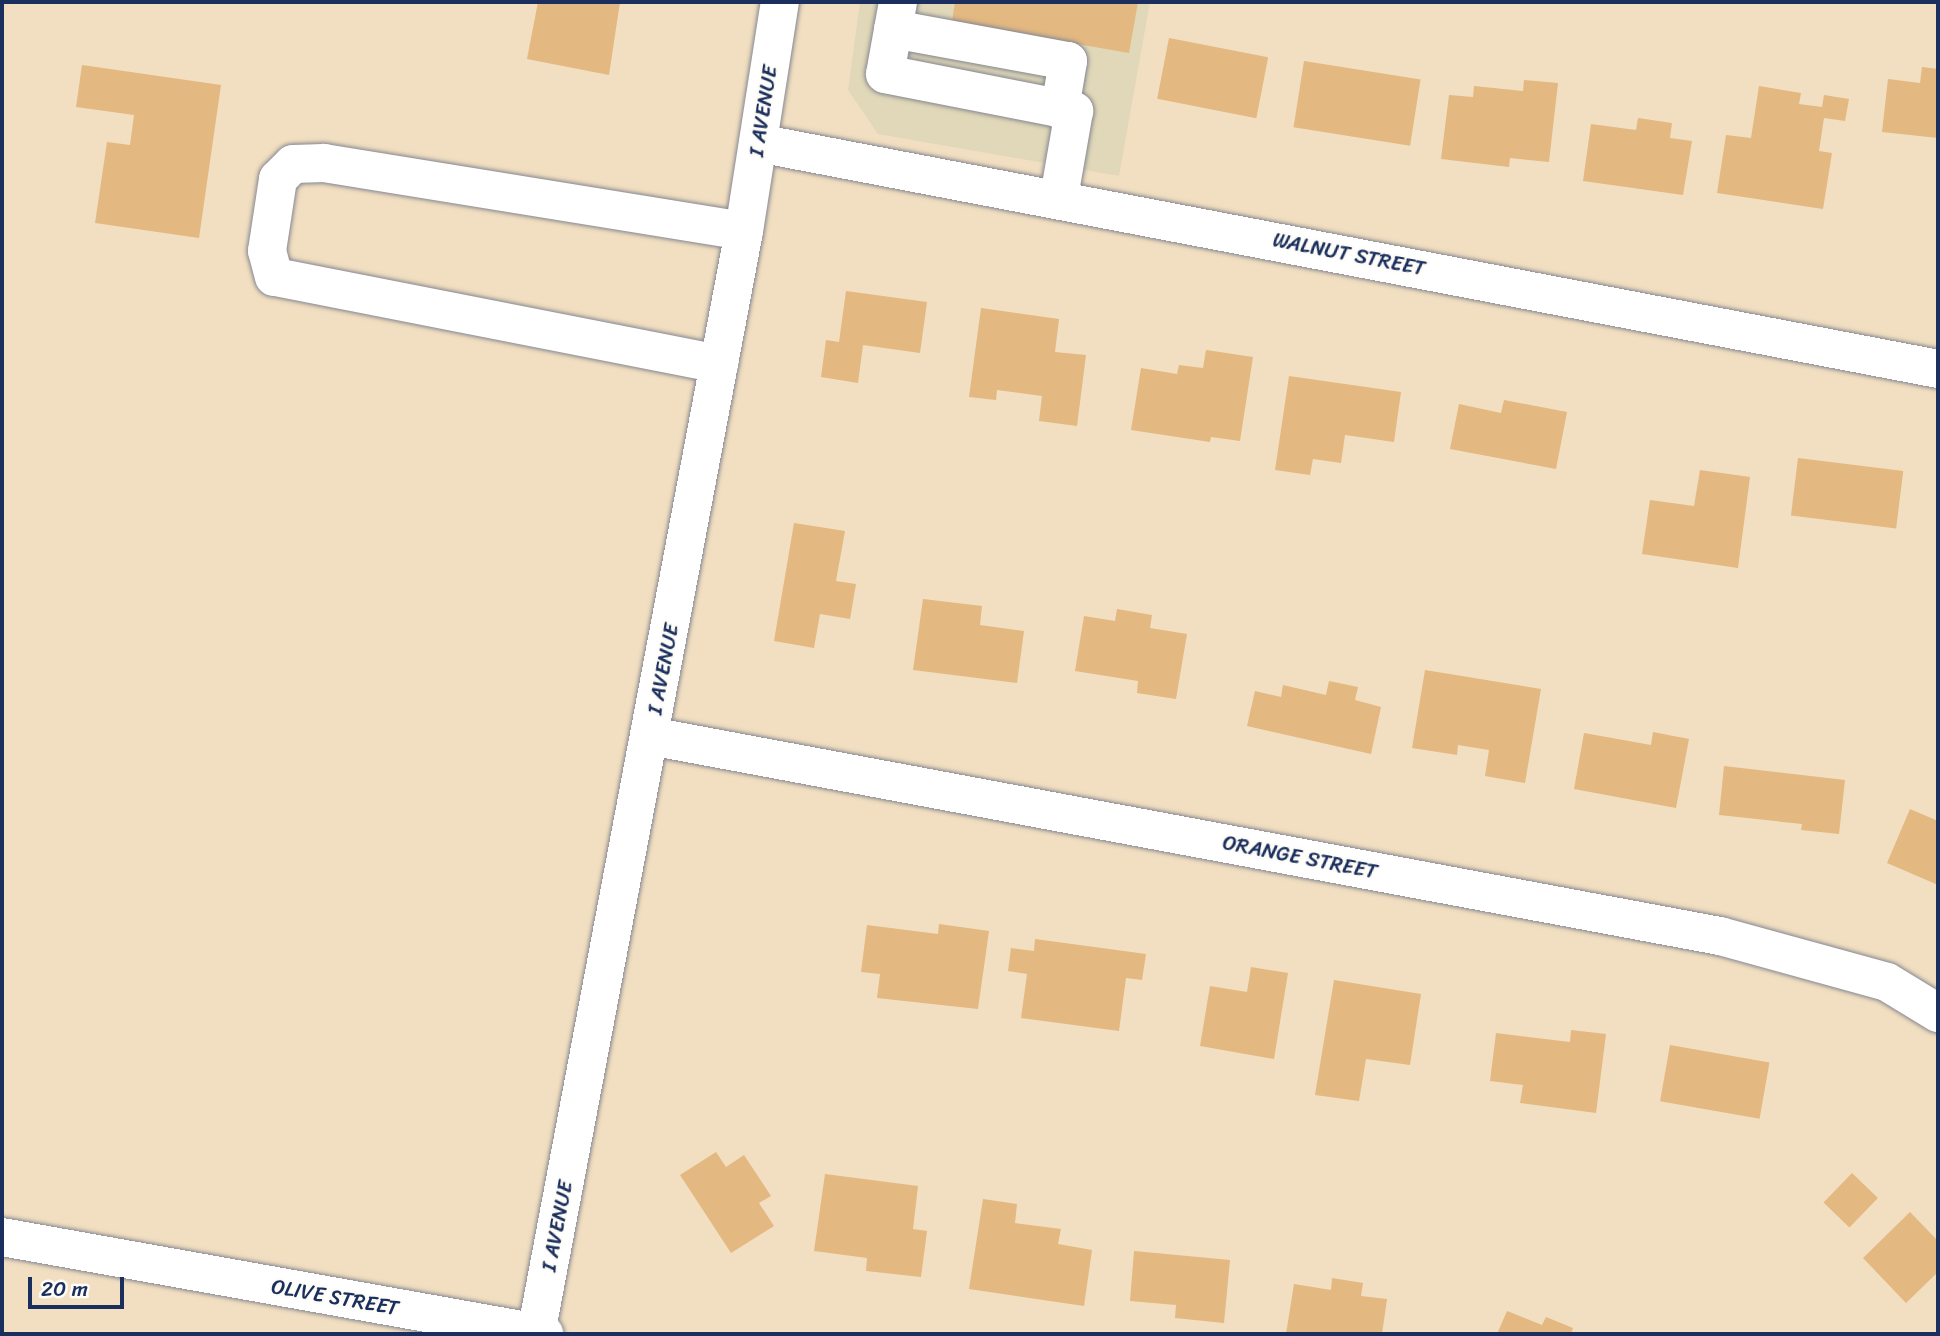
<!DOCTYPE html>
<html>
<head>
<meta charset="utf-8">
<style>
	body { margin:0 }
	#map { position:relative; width:1940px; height:1336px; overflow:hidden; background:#f2dfc1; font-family:Sriracha,sans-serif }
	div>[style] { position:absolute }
	.built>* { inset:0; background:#e0d8b8 }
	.building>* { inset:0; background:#e3b881; transform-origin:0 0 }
	.roads { filter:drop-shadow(0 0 2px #868790) drop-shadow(0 0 2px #868790) }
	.minor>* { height:38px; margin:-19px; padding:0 19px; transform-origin:19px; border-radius:19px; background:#fff }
	.major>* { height:38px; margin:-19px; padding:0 19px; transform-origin:19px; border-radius:19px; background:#fff }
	span { translate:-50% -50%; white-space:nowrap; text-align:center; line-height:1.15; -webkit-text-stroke:5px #fdfcf7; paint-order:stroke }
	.street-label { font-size:21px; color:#1b2f5e }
	.frame { position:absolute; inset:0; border:4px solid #1b2f5e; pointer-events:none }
	.scale { position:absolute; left:28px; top:1277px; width:96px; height:32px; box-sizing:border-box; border:4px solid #1b2f5e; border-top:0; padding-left:9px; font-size:21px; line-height:24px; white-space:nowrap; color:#1b2f5e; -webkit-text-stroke:5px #fdfcf7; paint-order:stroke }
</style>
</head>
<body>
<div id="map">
	<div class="built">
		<i style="clip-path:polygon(860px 2px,1150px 2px,1119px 176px,878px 134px,848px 90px)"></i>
	</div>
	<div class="building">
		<i style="clip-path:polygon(538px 2px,620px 2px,609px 75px,527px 59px)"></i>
		<i style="clip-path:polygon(955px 2px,1138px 2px,1129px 53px,952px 22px)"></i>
		<i style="left:1169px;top:38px;width:101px;height:62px;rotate:11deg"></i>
		<i style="left:1304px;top:61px;width:118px;height:67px;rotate:9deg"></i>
		<i style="clip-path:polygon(82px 65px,221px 85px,199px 238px,95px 223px,107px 142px,130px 145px,134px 115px,76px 107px)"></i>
		<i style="clip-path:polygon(1922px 67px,1938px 69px,1938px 138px,1882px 132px,1888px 79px,1920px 83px)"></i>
		<i style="clip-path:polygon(1524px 80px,1558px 83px,1549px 162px,1510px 158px,1509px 167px,1441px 159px,1449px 95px,1473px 97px,1474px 86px,1523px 91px)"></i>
		<i style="clip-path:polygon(1759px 86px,1801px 93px,1799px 104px,1822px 107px,1824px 95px,1849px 99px,1845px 121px,1824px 118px,1819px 151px,1832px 153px,1823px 209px,1717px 193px,1726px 135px,1751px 138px)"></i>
		<i style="clip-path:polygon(1638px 118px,1672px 123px,1670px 138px,1692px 141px,1683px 195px,1583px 181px,1591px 124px,1636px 130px)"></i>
		<i style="clip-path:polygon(846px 291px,927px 302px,920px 353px,863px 345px,858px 383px,821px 377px,826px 340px,839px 342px)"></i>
		<i style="clip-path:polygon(981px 308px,1059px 319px,1055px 352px,1086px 355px,1077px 426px,1039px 421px,1042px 396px,997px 390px,996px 400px,969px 397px)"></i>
		<i style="clip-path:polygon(1206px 350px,1253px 357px,1240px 441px,1211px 437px,1210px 442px,1131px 430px,1141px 368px,1177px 374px,1179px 365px,1203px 368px)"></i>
		<i style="clip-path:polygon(1289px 376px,1401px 392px,1394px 442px,1345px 435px,1341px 463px,1313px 459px,1310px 475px,1275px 470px)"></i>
		<i style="clip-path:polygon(1504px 400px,1567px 412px,1556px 469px,1450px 449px,1459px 404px,1501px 413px)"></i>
		<i style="left:1798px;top:458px;width:106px;height:58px;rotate:7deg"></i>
		<i style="clip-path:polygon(1700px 470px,1750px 477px,1738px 568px,1642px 554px,1650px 500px,1694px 506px)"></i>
		<i style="clip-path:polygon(794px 523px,845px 531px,836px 581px,856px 584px,850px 619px,820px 614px,814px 648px,774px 641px)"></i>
		<i style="clip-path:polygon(923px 599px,982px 606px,980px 625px,1024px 631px,1017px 683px,913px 670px)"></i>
		<i style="clip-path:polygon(1117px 609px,1152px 615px,1150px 628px,1187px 634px,1176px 699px,1137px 693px,1138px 681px,1075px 671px,1084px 616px,1115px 621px)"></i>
		<i style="clip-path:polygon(1425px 670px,1541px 689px,1525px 783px,1485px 776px,1489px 750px,1458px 745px,1457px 755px,1412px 748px)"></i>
		<i style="clip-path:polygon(1329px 681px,1358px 687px,1355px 700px,1381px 707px,1371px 754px,1247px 726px,1255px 691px,1281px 697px,1283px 685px,1326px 695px)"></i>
		<i style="clip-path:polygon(1653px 732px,1689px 739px,1676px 808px,1574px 789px,1584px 733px,1651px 745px)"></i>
		<i style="clip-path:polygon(1724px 766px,1845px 780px,1839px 834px,1801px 830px,1802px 824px,1719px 815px)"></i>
		<i style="clip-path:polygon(1910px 809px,1938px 821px,1938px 885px,1887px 863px)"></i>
		<i style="clip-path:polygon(939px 924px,989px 931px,978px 1009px,877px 998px,880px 974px,861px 972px,867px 925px,938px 934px)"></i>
		<i style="clip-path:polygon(1035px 939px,1146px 954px,1142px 980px,1126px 978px,1119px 1031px,1021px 1018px,1027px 974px,1008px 971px,1011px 948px,1034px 951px)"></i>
		<i style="clip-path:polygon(1251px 967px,1288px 973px,1274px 1059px,1200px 1046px,1210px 986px,1247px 992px)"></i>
		<i style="clip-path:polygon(1334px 980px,1421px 994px,1410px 1065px,1366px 1059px,1359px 1101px,1315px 1095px)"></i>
		<i style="clip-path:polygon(1571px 1030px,1606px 1034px,1596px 1113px,1520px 1103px,1523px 1085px,1490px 1081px,1496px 1033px,1570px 1042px)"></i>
		<i style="left:1670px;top:1045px;width:101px;height:57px;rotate:10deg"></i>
		<i style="clip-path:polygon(716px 1152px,726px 1167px,744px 1155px,771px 1196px,759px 1203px,774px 1226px,731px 1253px,680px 1175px)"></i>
		<i style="left:1852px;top:1173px;width:36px;height:41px;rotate:44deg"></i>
		<i style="clip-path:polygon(825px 1174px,918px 1186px,913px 1229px,927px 1231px,921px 1277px,866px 1271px,867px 1258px,814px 1251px)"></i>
		<i style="clip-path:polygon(983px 1199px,1017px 1204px,1015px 1223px,1061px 1229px,1058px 1244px,1092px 1250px,1084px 1306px,969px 1289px)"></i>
		<i style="clip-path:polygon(1910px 1212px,1938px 1241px,1938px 1272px,1906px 1303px,1863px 1258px)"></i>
		<i style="clip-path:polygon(1134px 1251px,1230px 1260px,1224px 1323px,1175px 1318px,1176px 1305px,1130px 1301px)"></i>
		<i style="clip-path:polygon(1332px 1278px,1363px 1283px,1361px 1296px,1387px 1299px,1382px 1334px,1286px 1334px,1294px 1284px,1331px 1290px)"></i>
		<i style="clip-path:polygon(1507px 1311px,1542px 1325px,1546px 1317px,1573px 1328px,1571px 1334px,1497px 1334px)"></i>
	</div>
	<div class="roads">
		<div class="minor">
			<i style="left:898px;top:2px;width:73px;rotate:100.2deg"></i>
			<i style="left:885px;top:74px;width:193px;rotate:11.1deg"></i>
			<i style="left:1074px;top:111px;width:87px;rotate:99.9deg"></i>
			<i style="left:893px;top:29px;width:178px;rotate:10.4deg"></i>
			<i style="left:1068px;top:61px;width:49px;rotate:99.5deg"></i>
			<i style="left:758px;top:143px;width:1201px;rotate:10.84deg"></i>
			<i style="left:719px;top:364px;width:453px;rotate:-168.9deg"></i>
			<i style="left:274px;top:277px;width:27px;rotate:-105deg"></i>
			<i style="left:267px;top:251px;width:73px;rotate:-81.3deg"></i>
			<i style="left:278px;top:179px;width:21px;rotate:-45deg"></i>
			<i style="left:293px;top:164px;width:31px;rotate:-2deg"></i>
			<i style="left:324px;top:163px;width:425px;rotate:9.2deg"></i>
			<i style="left:650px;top:736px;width:1089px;rotate:10.59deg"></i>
			<i style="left:1720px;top:936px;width:173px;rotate:15.4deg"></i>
			<i style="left:1887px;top:982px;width:60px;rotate:31.3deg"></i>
			<i style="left:2px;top:1237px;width:551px;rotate:10.15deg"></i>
		</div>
		<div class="major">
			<i style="left:536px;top:1334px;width:1122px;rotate:-79.32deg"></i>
			<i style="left:744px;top:231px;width:232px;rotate:-81.1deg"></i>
		</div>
	</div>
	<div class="street-label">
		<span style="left:763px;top:111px;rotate:-81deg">I AVENUE</span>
		<span style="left:1349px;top:254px;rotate:11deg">WALNUT STREET</span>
		<span style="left:663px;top:669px;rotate:-79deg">I AVENUE</span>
		<span style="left:1300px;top:857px;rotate:11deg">ORANGE STREET</span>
		<span style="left:557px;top:1226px;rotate:-79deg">I AVENUE</span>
		<span style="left:335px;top:1297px;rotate:10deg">OLIVE STREET</span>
	</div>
	<div class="frame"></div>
	<div class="scale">20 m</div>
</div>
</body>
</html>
